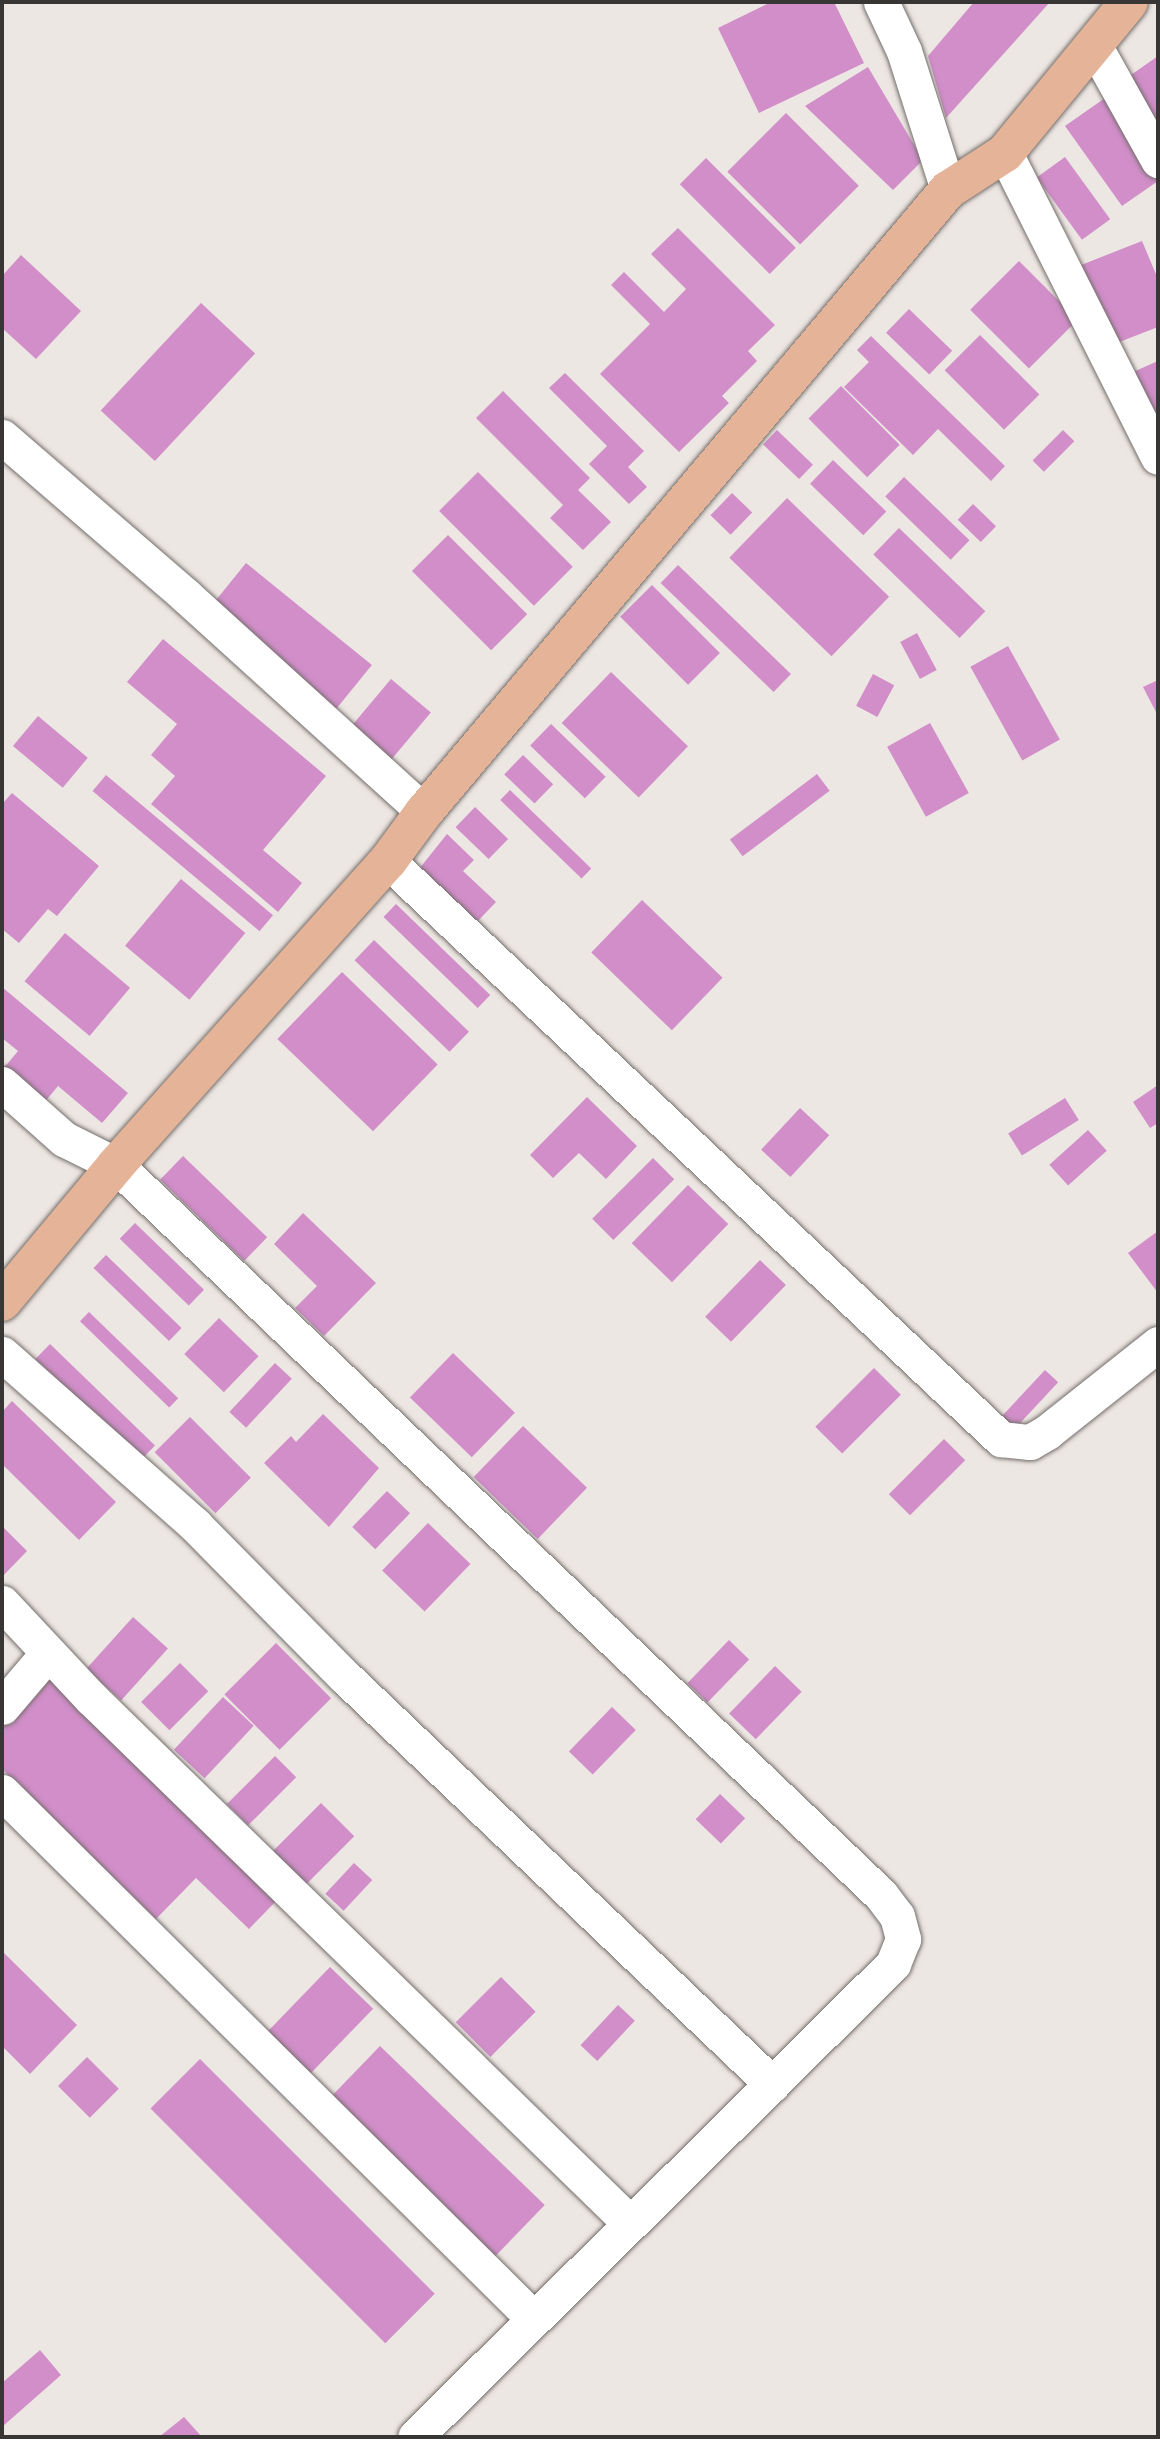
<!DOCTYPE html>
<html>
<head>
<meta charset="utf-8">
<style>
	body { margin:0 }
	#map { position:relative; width:1160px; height:2439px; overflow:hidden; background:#ede7e3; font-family:"Exo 2",sans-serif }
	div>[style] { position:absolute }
	.building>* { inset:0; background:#d18ec9; transform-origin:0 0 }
	.roads { filter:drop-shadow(0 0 2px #746e6b) drop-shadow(0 0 2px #746e6b) }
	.minor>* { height:35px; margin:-17.5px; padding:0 17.5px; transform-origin:17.5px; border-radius:17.5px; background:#fff }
	.major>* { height:38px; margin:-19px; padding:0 19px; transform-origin:19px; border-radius:19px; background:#e4b398 }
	span { translate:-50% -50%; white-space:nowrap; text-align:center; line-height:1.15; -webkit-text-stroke:5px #ede7e3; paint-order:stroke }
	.frame { position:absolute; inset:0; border:4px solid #383635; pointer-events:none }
</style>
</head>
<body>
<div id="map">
	<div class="building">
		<i style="clip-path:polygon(771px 2px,834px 2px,864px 63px,759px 113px,718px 28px)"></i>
		<i style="clip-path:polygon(974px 2px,1050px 2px,946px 118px,928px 56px)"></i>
		<i style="clip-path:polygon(1158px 56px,1158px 134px,1121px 82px)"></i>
		<i style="clip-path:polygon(868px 67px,923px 160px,893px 190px,805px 106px)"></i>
		<i style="clip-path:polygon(1105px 98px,1158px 173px,1158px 181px,1122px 206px,1065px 126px)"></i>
		<i style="left:786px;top:113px;width:103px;height:83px;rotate:45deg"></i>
		<i style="left:1065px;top:157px;width:77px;height:35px;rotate:54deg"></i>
		<i style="left:706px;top:158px;width:127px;height:37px;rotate:45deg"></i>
		<i style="clip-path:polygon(678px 228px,775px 325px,748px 351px,757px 361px,722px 396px,729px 403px,679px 452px,600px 374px,650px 324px,611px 285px,624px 272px,664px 312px,686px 289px,651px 254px)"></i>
		<i style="clip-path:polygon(1142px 241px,1158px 279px,1158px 327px,1109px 346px,1076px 267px)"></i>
		<i style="clip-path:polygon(21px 255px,81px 311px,36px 359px,2px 328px,2px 276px)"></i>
		<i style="left:1019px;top:261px;width:83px;height:69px;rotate:45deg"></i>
		<i style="left:201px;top:303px;width:74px;height:147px;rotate:43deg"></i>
		<i style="left:909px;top:309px;width:60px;height:33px;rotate:44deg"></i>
		<i style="left:980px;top:335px;width:84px;height:50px;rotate:45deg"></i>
		<i style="clip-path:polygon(871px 336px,1005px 466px,991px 481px,938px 429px,913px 455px,844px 387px,869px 362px,857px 350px)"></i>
		<i style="clip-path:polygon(1158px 361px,1158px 433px,1133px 372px)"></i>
		<i style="clip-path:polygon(565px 373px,644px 451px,628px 467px,647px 487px,629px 504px,589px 464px,607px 446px,549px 388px)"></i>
		<i style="left:841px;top:386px;width:83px;height:46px;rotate:45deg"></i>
		<i style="clip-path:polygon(503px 391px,590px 478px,578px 490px,611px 522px,583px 550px,550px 518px,563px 505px,476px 418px)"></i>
		<i style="left:777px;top:430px;width:50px;height:20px;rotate:44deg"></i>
		<i style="left:1063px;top:430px;width:16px;height:43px;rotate:45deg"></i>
		<i style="left:833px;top:460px;width:74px;height:33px;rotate:44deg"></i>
		<i style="left:478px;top:472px;width:134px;height:55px;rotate:45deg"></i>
		<i style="left:904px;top:477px;width:91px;height:27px;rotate:44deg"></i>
		<i style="left:732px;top:493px;width:28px;height:31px;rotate:44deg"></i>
		<i style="left:787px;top:498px;width:142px;height:83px;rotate:44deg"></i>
		<i style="left:973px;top:504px;width:32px;height:22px;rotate:44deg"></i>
		<i style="left:899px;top:528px;width:120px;height:37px;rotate:44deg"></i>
		<i style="left:448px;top:535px;width:112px;height:51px;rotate:45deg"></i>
		<i style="left:246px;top:563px;width:162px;height:61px;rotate:39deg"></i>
		<i style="left:678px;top:565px;width:157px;height:25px;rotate:44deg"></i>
		<i style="left:652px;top:585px;width:96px;height:45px;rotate:45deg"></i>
		<i style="left:917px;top:633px;width:42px;height:19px;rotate:62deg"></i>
		<i style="clip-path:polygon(163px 639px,326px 776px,263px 850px,302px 883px,278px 912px,151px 804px,175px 776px,151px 755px,177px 724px,127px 682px)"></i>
		<i style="left:1008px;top:646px;width:107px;height:43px;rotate:61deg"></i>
		<i style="left:611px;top:672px;width:107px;height:71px;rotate:44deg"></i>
		<i style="left:873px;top:674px;width:24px;height:36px;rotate:28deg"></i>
		<i style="left:391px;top:679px;width:52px;height:63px;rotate:40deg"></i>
		<i style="clip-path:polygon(1158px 680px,1158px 716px,1143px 687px)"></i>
		<i style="left:38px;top:716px;width:65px;height:39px;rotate:40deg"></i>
		<i style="left:930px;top:723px;width:80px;height:49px;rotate:61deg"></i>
		<i style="left:551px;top:724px;width:76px;height:30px;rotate:44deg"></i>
		<i style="left:523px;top:755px;width:42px;height:27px;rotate:44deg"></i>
		<i style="left:817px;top:774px;width:21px;height:109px;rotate:53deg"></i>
		<i style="left:106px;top:775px;width:218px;height:21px;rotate:40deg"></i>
		<i style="left:510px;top:790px;width:113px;height:14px;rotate:44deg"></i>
		<i style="clip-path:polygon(12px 793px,99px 866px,57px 916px,48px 909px,19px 943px,2px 929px,2px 804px)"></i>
		<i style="left:475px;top:807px;width:46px;height:28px;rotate:44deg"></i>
		<i style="clip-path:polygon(447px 834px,474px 860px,463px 871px,496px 902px,475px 924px,419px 869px)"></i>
		<i style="left:181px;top:879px;width:84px;height:87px;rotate:40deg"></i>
		<i style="left:642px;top:900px;width:112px;height:73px;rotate:44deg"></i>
		<i style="left:396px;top:904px;width:131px;height:18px;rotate:44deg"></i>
		<i style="left:65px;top:933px;width:85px;height:63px;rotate:40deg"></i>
		<i style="left:374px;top:940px;width:132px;height:28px;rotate:44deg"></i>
		<i style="left:342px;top:972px;width:133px;height:93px;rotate:44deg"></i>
		<i style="clip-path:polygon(2px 987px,128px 1093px,102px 1123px,58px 1086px,44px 1103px,3px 1069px,18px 1051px,2px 1038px)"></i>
		<i style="clip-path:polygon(1158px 1085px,1158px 1123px,1150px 1128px,1133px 1102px)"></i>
		<i style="clip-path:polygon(587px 1097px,637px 1146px,606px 1179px,579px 1153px,553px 1178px,530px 1155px)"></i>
		<i style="left:1065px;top:1098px;width:26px;height:67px;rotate:58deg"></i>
		<i style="left:800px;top:1108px;width:40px;height:57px;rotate:43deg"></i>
		<i style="left:1088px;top:1130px;width:28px;height:52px;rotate:48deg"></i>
		<i style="left:183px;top:1156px;width:117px;height:33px;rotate:44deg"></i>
		<i style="left:653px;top:1158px;width:30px;height:86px;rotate:45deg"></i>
		<i style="left:688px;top:1185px;width:56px;height:81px;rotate:44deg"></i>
		<i style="clip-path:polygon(303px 1213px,376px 1283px,324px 1336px,295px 1308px,317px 1286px,274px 1244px)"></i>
		<i style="left:135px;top:1223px;width:96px;height:22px;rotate:44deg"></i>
		<i style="clip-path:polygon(1158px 1231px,1158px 1293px,1128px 1253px)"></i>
		<i style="left:106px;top:1255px;width:105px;height:18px;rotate:44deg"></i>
		<i style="left:760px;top:1260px;width:36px;height:79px;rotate:44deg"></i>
		<i style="left:89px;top:1312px;width:124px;height:13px;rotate:44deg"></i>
		<i style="left:219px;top:1318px;width:55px;height:50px;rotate:44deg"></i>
		<i style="left:50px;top:1344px;width:146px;height:21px;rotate:44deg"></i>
		<i style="left:453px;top:1353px;width:86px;height:62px;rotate:44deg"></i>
		<i style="left:275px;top:1363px;width:23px;height:67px;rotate:43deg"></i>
		<i style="left:874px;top:1368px;width:38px;height:83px;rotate:45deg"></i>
		<i style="left:1045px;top:1370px;width:18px;height:64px;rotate:43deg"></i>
		<i style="clip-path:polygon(12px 1401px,116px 1502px,79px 1540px,2px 1464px,2px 1412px)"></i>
		<i style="clip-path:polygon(323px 1414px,379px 1468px,329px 1527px,264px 1463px,291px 1436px,296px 1442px)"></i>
		<i style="left:190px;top:1417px;width:86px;height:50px;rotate:45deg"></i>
		<i style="left:523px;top:1426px;width:89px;height:71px;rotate:44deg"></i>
		<i style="left:944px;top:1439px;width:30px;height:78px;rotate:45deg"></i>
		<i style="left:387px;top:1491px;width:32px;height:50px;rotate:44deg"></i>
		<i style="left:428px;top:1523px;width:59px;height:66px;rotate:44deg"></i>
		<i style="clip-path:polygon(2px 1526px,27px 1551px,2px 1577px)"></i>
		<i style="left:133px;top:1617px;width:47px;height:70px;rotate:42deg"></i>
		<i style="left:729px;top:1640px;width:28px;height:60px;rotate:44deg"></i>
		<i style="left:276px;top:1643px;width:78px;height:73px;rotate:45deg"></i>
		<i style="left:180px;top:1663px;width:40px;height:55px;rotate:45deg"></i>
		<i style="left:775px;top:1666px;width:37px;height:66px;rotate:44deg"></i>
		<i style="clip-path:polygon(49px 1672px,280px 1897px,249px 1929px,196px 1878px,156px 1919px,2px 1769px,2px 1720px)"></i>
		<i style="left:223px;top:1697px;width:42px;height:72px;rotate:43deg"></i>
		<i style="left:612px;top:1707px;width:33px;height:62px;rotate:44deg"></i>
		<i style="left:275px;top:1756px;width:30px;height:68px;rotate:45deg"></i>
		<i style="left:720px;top:1794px;width:35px;height:35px;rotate:44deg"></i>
		<i style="left:321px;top:1803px;width:47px;height:71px;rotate:45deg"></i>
		<i style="left:354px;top:1863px;width:25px;height:42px;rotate:43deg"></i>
		<i style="clip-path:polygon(2px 1951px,77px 2025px,30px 2074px,2px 2046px)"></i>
		<i style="left:330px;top:1967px;width:60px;height:94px;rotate:44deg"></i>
		<i style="left:501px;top:1977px;width:49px;height:64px;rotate:45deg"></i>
		<i style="left:618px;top:2005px;width:23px;height:55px;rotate:43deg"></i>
		<i style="left:380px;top:2046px;width:229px;height:74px;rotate:44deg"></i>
		<i style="left:87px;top:2057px;width:45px;height:41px;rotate:45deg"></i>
		<i style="left:200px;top:2059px;width:332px;height:70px;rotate:45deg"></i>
		<i style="clip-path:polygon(40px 2350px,61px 2375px,2px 2427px,2px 2383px)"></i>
		<i style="clip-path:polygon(184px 2417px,202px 2437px,159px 2437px)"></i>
	</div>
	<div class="roads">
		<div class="minor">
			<i style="left:881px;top:2px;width:54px;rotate:64.9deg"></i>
			<i style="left:904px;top:51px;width:146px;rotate:72.4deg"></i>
			<i style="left:1094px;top:45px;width:132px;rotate:60.9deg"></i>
			<i style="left:1005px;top:153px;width:340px;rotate:63.3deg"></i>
			<i style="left:2px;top:437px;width:243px;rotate:40.8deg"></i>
			<i style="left:186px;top:596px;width:321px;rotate:42.2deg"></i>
			<i style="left:388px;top:861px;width:843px;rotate:43.32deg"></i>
			<i style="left:1001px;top:1439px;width:29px;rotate:6deg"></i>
			<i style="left:1030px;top:1442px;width:20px;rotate:-30deg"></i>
			<i style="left:1047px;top:1432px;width:142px;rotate:-38.4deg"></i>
			<i style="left:2px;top:1084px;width:83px;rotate:41.6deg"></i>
			<i style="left:64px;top:1139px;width:58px;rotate:26.6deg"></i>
			<i style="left:116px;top:1165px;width:1057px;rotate:43.66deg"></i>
			<i style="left:881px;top:1895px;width:26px;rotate:53deg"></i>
			<i style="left:897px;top:1916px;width:24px;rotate:75deg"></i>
			<i style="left:903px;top:1939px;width:27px;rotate:112deg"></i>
			<i style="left:893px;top:1964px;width:672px;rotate:135.3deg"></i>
			<i style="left:2px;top:1354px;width:258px;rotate:41.5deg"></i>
			<i style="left:195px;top:1525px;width:211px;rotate:45.4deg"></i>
			<i style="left:343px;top:1675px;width:593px;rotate:43.63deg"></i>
			<i style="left:2px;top:1603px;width:130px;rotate:46.9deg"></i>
			<i style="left:91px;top:1698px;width:752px;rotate:44.25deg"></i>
			<i style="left:2px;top:1707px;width:71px;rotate:-49.6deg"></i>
			<i style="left:2px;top:1792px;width:747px;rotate:44.73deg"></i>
		</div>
		<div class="major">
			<i style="left:2px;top:1302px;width:178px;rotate:-50.2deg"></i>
			<i style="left:116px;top:1165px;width:408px;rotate:-48.2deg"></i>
			<i style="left:388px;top:861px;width:61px;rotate:-53.7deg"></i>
			<i style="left:424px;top:812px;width:813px;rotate:-49.89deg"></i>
			<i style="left:948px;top:190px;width:68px;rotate:-33deg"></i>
			<i style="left:1005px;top:153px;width:195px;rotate:-50.6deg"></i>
		</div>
	</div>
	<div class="frame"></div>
</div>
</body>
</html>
